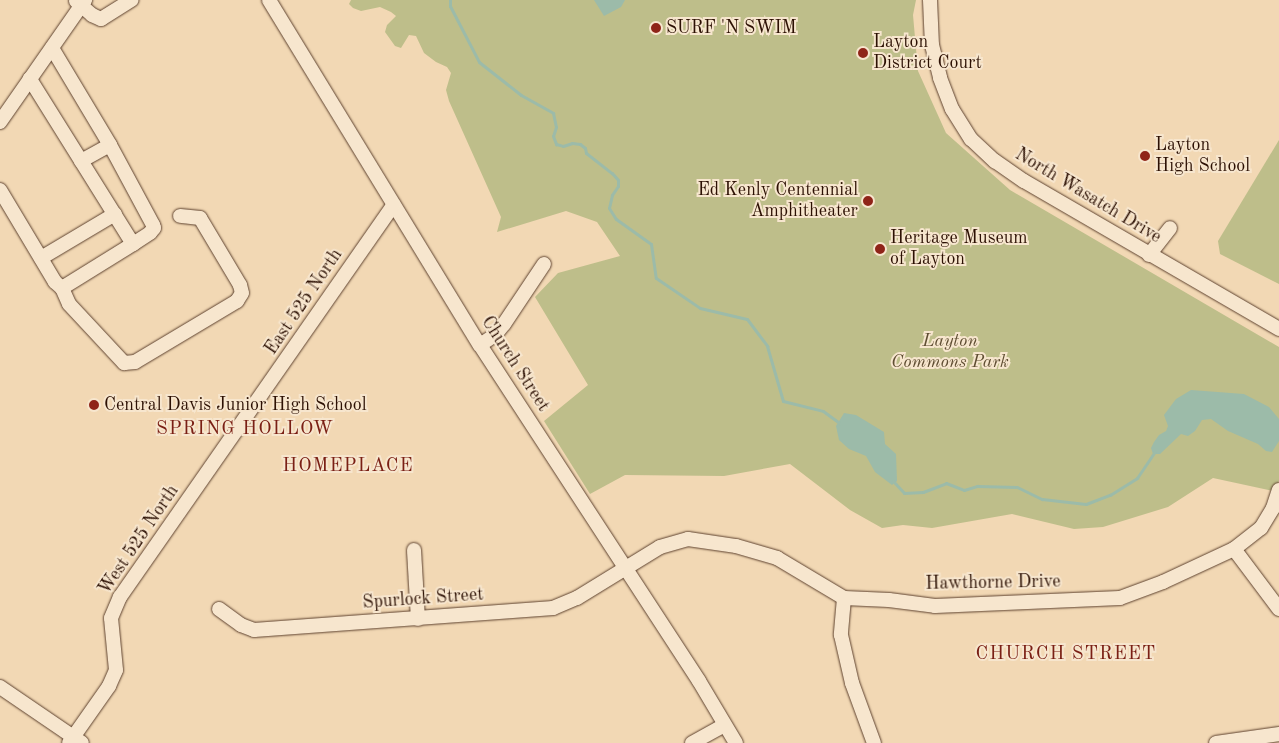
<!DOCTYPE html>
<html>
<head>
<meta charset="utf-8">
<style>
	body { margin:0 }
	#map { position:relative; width:1279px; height:743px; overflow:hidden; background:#f2d8b4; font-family:"Old Standard TT",serif }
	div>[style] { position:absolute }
	.green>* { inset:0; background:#bebe8a }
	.water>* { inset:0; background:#9cbba9 }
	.stream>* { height:3px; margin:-1.5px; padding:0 1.5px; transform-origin:1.5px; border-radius:1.5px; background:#9cbba9 }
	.roads { filter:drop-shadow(0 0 1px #5e422f) drop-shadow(0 0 1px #5e422f) }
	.minor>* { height:14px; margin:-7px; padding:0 7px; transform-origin:7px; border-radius:7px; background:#f7e6ce }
	.dots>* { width:14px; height:14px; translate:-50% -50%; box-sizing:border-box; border:2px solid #f7e6ce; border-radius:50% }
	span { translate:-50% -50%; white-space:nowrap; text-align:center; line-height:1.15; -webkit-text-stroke:4px #f7e6ce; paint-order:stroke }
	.poi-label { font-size:18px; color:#2c1003 }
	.left { translate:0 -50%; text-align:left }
	.right { translate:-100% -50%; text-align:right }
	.street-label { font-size:18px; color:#2c1003 }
	.park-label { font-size:18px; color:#5f4d32; font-style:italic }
	.neighbourhood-label { font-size:19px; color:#7a1f14; letter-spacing:1px }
</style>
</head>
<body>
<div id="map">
	<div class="green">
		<i style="clip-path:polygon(351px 0,916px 0,913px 15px,918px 71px,946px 133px,1010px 190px,1279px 347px,1279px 481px,1273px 491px,1213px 478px,1168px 507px,1103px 527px,1074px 529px,1012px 514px,932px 528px,903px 525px,882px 528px,850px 510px,790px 464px,724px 476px,625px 475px,590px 494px,544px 421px,588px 385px,535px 297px,558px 273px,620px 256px,597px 222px,566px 211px,497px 232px,501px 217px,449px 101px,446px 90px,451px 73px,447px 67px,436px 62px,424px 53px,416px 36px,409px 35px,401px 48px,395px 46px,385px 32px,387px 25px,396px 16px,391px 12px,380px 7px,361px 11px,353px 8px,349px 4px)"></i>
		<i style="clip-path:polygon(1279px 140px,1279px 284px,1220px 254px,1218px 241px)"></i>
	</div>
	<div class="water">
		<i style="clip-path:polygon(594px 0,625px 0,621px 7px,604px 16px)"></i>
		<i style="clip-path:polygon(1191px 390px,1244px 394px,1269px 407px,1279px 419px,1279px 441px,1272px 452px,1266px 451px,1258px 444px,1228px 431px,1211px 419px,1202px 420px,1195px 431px,1188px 436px,1181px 434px,1160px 454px,1153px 454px,1151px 448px,1154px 442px,1159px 435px,1166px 431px,1168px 426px,1164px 415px,1176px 399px)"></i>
		<i style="clip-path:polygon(844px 413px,856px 415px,884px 432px,885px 444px,896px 454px,897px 481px,892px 485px,875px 472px,866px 456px,849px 449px,839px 440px,836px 426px)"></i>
	</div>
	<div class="stream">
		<i style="left:450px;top:0;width:6px;rotate:90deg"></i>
		<i style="left:450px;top:6px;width:63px;rotate:62.6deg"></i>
		<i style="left:479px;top:62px;width:53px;rotate:38.2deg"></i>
		<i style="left:521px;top:95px;width:37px;rotate:29deg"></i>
		<i style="left:553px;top:113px;width:14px;rotate:78deg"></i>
		<i style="left:556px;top:127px;width:9px;rotate:108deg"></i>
		<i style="left:553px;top:136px;width:9px;rotate:69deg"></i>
		<i style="left:556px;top:144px;width:7px;rotate:16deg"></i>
		<i style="left:563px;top:146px;width:9px;rotate:-18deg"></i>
		<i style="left:572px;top:143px;width:8px;rotate:7deg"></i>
		<i style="left:580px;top:144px;width:6px;rotate:39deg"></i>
		<i style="left:585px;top:148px;width:5px;rotate:79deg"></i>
		<i style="left:586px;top:153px;width:33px;rotate:38deg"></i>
		<i style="left:612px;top:173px;width:9px;rotate:49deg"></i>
		<i style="left:618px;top:180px;width:6px;rotate:90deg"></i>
		<i style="left:618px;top:186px;width:11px;rotate:124deg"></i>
		<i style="left:612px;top:195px;width:13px;rotate:103deg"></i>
		<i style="left:609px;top:208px;width:13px;rotate:58deg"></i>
		<i style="left:616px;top:219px;width:43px;rotate:35.5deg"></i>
		<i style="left:651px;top:244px;width:34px;rotate:82deg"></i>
		<i style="left:656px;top:278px;width:53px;rotate:34.3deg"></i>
		<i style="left:700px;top:308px;width:48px;rotate:13.2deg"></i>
		<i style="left:747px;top:319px;width:34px;rotate:53deg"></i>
		<i style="left:767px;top:346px;width:57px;rotate:73.8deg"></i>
		<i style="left:783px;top:401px;width:41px;rotate:14deg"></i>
		<i style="left:823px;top:411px;width:22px;rotate:36deg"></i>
		<i style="left:893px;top:481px;width:16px;rotate:47deg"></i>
		<i style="left:904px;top:493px;width:19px;rotate:-3deg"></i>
		<i style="left:923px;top:492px;width:25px;rotate:-21deg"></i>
		<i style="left:946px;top:483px;width:19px;rotate:21deg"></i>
		<i style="left:964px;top:490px;width:14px;rotate:-17deg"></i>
		<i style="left:977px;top:486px;width:40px;rotate:1.4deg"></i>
		<i style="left:1017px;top:487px;width:28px;rotate:26deg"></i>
		<i style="left:1042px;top:499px;width:44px;rotate:6.5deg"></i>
		<i style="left:1086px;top:504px;width:26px;rotate:-21deg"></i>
		<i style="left:1110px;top:495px;width:32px;rotate:-32deg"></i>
		<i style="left:1137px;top:478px;width:32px;rotate:-56deg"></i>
	</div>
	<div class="roads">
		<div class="minor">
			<i style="left:269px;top:0;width:404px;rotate:58.6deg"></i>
			<i style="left:480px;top:345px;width:401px;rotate:56.9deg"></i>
			<i style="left:699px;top:681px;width:72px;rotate:59.2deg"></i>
			<i style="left:930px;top:0;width:45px;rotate:87.5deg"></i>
			<i style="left:932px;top:45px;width:34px;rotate:76deg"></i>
			<i style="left:940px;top:78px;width:33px;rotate:69deg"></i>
			<i style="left:952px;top:109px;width:36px;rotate:58deg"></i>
			<i style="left:971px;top:139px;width:33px;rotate:43deg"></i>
			<i style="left:995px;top:161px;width:35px;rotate:35deg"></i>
			<i style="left:1024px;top:181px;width:295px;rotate:30.1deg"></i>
			<i style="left:76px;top:1px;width:21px;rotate:41deg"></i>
			<i style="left:92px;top:15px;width:10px;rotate:24deg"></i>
			<i style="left:101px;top:19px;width:36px;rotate:-32deg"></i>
			<i style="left:52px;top:48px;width:113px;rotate:59.1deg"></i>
			<i style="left:110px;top:145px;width:91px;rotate:61.7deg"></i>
			<i style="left:153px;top:225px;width:3px;rotate:72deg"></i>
			<i style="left:154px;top:228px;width:6px;rotate:129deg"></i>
			<i style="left:150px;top:233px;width:20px;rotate:147deg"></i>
			<i style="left:0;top:122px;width:149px;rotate:-55.1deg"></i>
			<i style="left:81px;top:161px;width:33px;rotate:-29deg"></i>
			<i style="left:0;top:190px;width:107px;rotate:59.1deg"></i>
			<i style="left:55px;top:282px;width:9px;rotate:41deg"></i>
			<i style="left:62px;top:288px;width:84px;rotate:-31.8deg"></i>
			<i style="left:133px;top:244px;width:195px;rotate:-122deg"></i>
			<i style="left:1149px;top:255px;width:34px;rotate:-52deg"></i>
			<i style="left:41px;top:258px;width:86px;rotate:-30.7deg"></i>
			<i style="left:62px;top:288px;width:17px;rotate:66deg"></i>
			<i style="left:69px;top:304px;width:81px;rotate:47deg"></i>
			<i style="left:124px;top:363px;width:11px;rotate:-5deg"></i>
			<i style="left:135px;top:362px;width:119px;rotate:-30.9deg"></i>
			<i style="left:237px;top:301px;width:9px;rotate:-58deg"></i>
			<i style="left:242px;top:293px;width:8px;rotate:-104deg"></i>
			<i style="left:240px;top:285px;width:78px;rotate:-120.8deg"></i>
			<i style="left:200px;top:218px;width:20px;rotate:-174deg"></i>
			<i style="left:480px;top:345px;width:18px;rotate:-34deg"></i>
			<i style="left:495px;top:335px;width:14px;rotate:-51deg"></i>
			<i style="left:504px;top:324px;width:72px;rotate:-56.3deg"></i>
			<i style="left:1234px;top:549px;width:75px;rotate:53.1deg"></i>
			<i style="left:414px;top:550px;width:69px;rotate:86.7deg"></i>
			<i style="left:844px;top:598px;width:37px;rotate:95deg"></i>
			<i style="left:841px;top:635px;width:49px;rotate:77.1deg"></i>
			<i style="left:852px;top:683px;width:64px;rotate:69.9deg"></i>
			<i style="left:219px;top:609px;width:27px;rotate:36deg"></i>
			<i style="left:241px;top:625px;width:14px;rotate:21deg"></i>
			<i style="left:254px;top:630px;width:300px;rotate:-4.2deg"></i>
			<i style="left:553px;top:608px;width:26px;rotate:-23deg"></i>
			<i style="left:577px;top:598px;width:97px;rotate:-31.6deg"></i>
			<i style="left:660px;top:547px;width:29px;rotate:-16deg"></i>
			<i style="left:688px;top:539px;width:49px;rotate:8.3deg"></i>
			<i style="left:736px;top:546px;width:43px;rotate:16.3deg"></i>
			<i style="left:777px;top:558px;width:78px;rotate:30.8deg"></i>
			<i style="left:844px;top:598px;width:45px;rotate:2.5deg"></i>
			<i style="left:889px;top:600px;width:46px;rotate:7.4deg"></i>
			<i style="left:935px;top:606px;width:185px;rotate:-2.5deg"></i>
			<i style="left:1120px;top:598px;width:46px;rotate:-20.4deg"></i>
			<i style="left:1163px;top:582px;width:78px;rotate:-24.9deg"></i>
			<i style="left:1234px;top:549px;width:34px;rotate:-38deg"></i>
			<i style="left:1261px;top:528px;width:23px;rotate:-59deg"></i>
			<i style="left:1273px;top:508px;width:19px;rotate:-72deg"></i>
			<i style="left:0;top:687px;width:99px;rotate:34.3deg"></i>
			<i style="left:69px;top:743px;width:70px;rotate:-54.9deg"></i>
			<i style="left:109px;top:686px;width:17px;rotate:-66deg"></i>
			<i style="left:116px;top:670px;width:52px;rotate:-95.5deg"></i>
			<i style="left:111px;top:618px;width:23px;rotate:-67deg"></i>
			<i style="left:120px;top:597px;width:478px;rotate:-55.1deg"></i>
			<i style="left:692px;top:743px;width:37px;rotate:-29deg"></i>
			<i style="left:1216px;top:743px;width:64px;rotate:-8.1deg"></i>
		</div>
	</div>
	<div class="dots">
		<i style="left:656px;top:28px;background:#8f2418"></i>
		<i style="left:863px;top:53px;background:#8f2418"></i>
		<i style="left:1145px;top:156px;background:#8f2418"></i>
		<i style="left:868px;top:201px;background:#8f2418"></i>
		<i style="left:880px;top:249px;background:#8f2418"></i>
		<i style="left:94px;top:405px;background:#8f2418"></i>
	</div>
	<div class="poi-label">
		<span class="left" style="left:666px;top:28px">SURF 'N SWIM</span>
		<span class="left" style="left:873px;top:53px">Layton<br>District Court</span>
		<span class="left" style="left:1155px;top:156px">Layton<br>High School</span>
		<span class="right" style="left:858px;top:201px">Ed Kenly Centennial<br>Amphitheater</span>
		<span class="left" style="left:890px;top:249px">Heritage Museum<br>of Layton</span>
		<span class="left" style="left:104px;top:405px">Central Davis Junior High School</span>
	</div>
	<div class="street-label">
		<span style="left:1088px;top:196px;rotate:31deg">North Wasatch Drive</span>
		<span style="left:304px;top:302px;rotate:-56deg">East 525 North</span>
		<span style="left:515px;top:364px;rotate:57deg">Church Street</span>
		<span style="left:139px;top:540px;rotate:-56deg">West 525 North</span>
		<span style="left:993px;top:583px;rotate:-1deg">Hawthorne Drive</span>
		<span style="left:423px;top:599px;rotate:-4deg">Spurlock Street</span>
	</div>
	<div class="park-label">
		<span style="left:950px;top:352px">Layton<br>Commons Park</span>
	</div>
	<div class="neighbourhood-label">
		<span style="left:245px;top:430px">SPRING HOLLOW</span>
		<span style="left:348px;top:467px">HOMEPLACE</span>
		<span style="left:1066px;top:655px">CHURCH STREET</span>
	</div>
</div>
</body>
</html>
